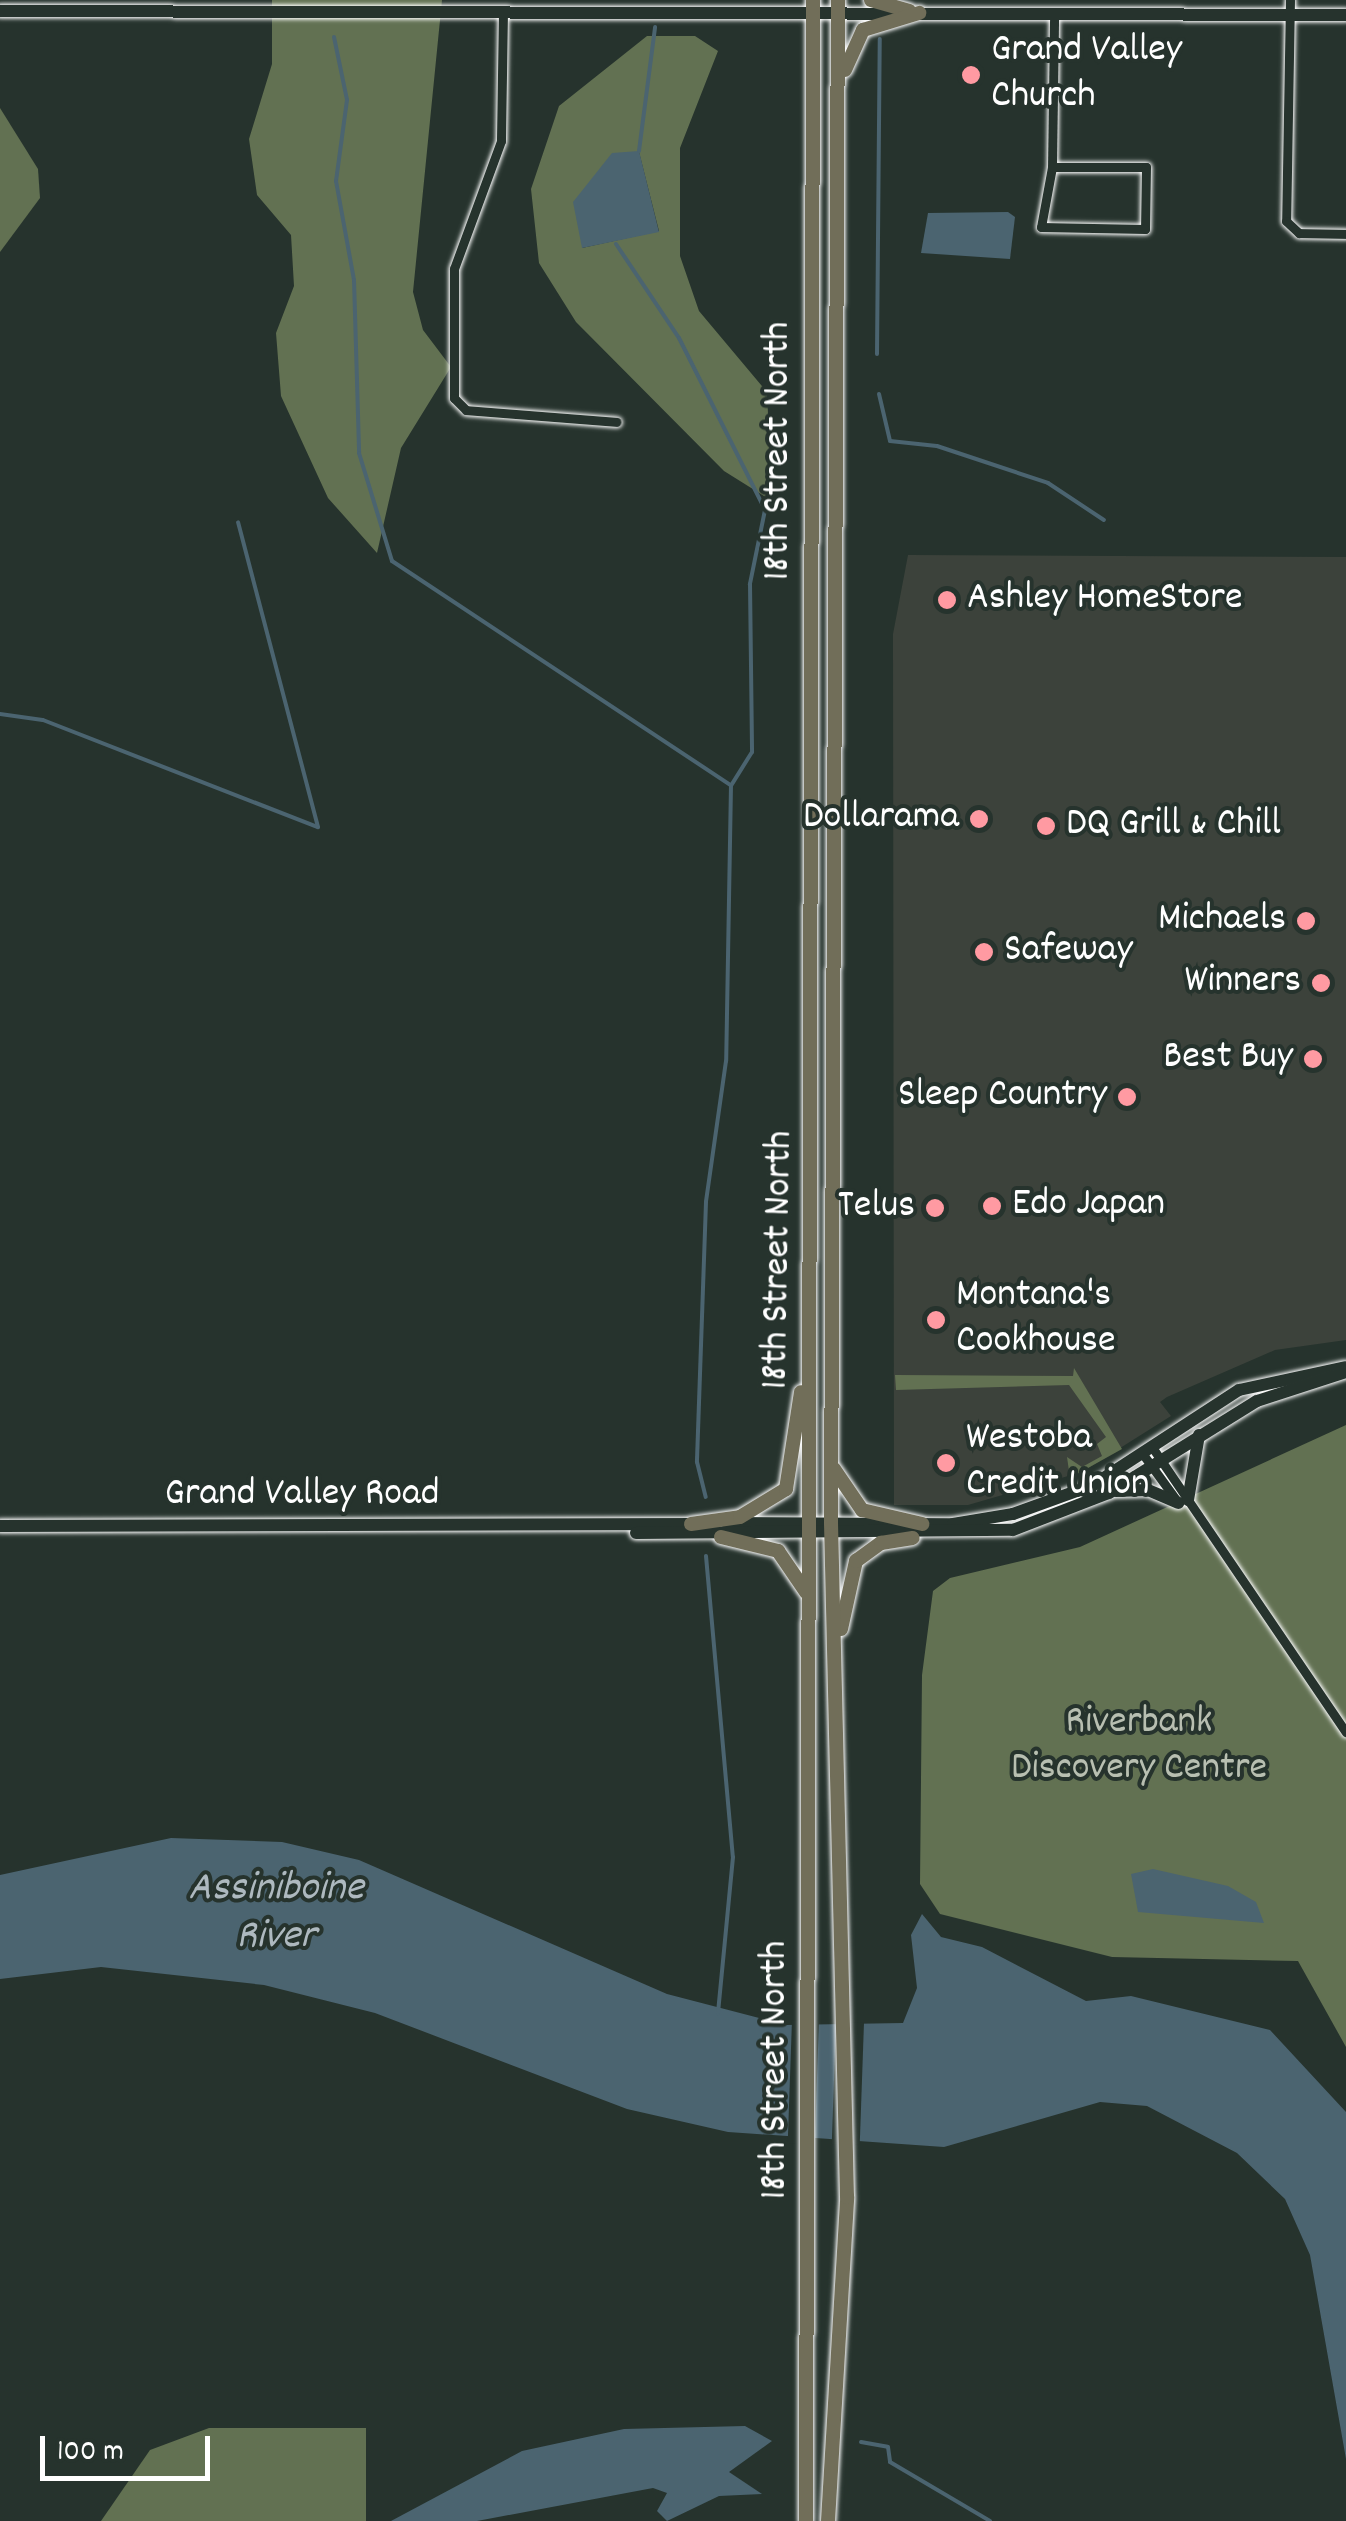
<!DOCTYPE html>
<html>
<head>
<meta charset="utf-8">
<style>
	body { margin:0 }
	#map { position:relative; width:1346px; height:2521px; overflow:hidden; background:#26332d; font-family:Dekko,sans-serif }
	div>[style] { position:absolute }
	.built>* { inset:0; background:#3c423b }
	.green>* { inset:0; background:#627152 }
	.water>* { inset:0; background:#4b6470 }
	.pier>* { inset:0; background:#26332d; transform-origin:0 0 }
	.stream>* { height:4px; margin:-2px; padding:0 2px; transform-origin:2px; border-radius:2px; background:#4b6470 }
	.roads { filter:drop-shadow(0 0 2px #fff) drop-shadow(0 0 2px #fff) }
	.street>* { height:9px; margin:-4.5px; padding:0 4.5px; transform-origin:4.5px; border-radius:4.5px; background:#26332d }
	.secondary>* { height:12px; margin:-6px; padding:0 6px; transform-origin:6px; border-radius:6px; background:#26332d }
	.primary>* { height:14px; margin:-7px; padding:0 7px; transform-origin:7px; border-radius:7px; background:#716e59 }
	.dots>* { width:28px; height:28px; translate:-50% -50%; box-sizing:border-box; border:5px solid #26332d; border-radius:50% }
	span { translate:-50% -50%; white-space:nowrap; text-align:center; line-height:1.15; -webkit-text-stroke:8px #26332d; paint-order:stroke }
	.poi-label { font-size:40px; color:#fff }
	.left { translate:0 -50%; text-align:left }
	.right { translate:-100% -50%; text-align:right }
	.street-label { font-size:40px; color:#fff }
	.park-label { font-size:40px; color:#b8bfb1 }
	.water-label { font-size:42px; color:#aeb9bf; font-style:italic }
	.scale { position:absolute; left:40px; top:2436px; width:170px; height:45px; box-sizing:border-box; border:5px solid #fff; border-top:0; padding-left:12px; font-size:30px; line-height:35px; white-space:nowrap; color:#fff; -webkit-text-stroke:8px #26332d; paint-order:stroke }
</style>
</head>
<body>
<div id="map">
	<div class="built">
		<i style="clip-path:polygon(908px 555px,1346px 557px,1346px 1340px,1275px 1350px,1167px 1397px,1160px 1402px,1171px 1416px,1082px 1472px,968px 1505px,894px 1505px,893px 634px)"></i>
	</div>
	<div class="green">
		<i style="clip-path:polygon(272px 0,442px 0,413px 292px,423px 330px,451px 367px,401px 448px,377px 553px,328px 498px,281px 396px,276px 333px,294px 286px,291px 235px,257px 195px,249px 139px,272px 64px)"></i>
		<i style="clip-path:polygon(evenodd,647px 36px,695px 36px,718px 51px,680px 148px,680px 256px,699px 311px,767px 392px,772px 501px,724px 471px,576px 322px,539px 263px,531px 189px,559px 106px,647px 36px,639px 152px,659px 231px,582px 248px,639px 152px)"></i>
		<i style="clip-path:polygon(0 108px,38px 169px,40px 198px,0 252px)"></i>
		<i style="clip-path:polygon(1074px 1368px,1122px 1449px,1070px 1478px,1067px 1457px,1082px 1467px,1102px 1456px,1097px 1444px,1106px 1437px,1069px 1385px,896px 1390px,895px 1375px,1073px 1376px)"></i>
		<i style="clip-path:polygon(1346px 1425px,1346px 2047px,1298px 1961px,1112px 1957px,940px 1914px,920px 1884px,922px 1675px,933px 1591px,950px 1578px,1080px 1547px)"></i>
		<i style="clip-path:polygon(209px 2428px,366px 2428px,366px 2521px,101px 2521px,150px 2450px)"></i>
	</div>
	<div class="water">
		<i style="clip-path:polygon(639px 151px,659px 232px,582px 248px,573px 202px,612px 153px)"></i>
		<i style="clip-path:polygon(1008px 212px,1015px 217px,1010px 259px,921px 253px,928px 213px)"></i>
		<i style="clip-path:polygon(171px 1838px,282px 1842px,359px 1860px,667px 1994px,786px 2025px,903px 2023px,917px 1988px,911px 1935px,922px 1914px,941px 1937px,982px 1947px,1086px 2001px,1131px 1996px,1270px 2030px,1346px 2112px,1346px 2459px,1310px 2255px,1285px 2199px,1237px 2153px,1147px 2106px,1100px 2102px,944px 2147px,728px 2132px,627px 2109px,375px 2013px,264px 1985px,101px 1967px,0 1979px,0 1875px)"></i>
		<i style="clip-path:polygon(1153px 1869px,1228px 1886px,1256px 1902px,1264px 1923px,1138px 1912px,1131px 1874px)"></i>
		<i style="clip-path:polygon(745px 2426px,772px 2441px,729px 2472px,762px 2494px,719px 2496px,667px 2521px,657px 2511px,667px 2493px,653px 2488px,477px 2521px,391px 2521px,522px 2451px,624px 2429px)"></i>
	</div>
	<div class="pier">
		<i style="left:792px;top:2020px;width:27px;height:123px;rotate:2deg"></i>
		<i style="left:836px;top:2022px;width:28px;height:122px;rotate:2deg"></i>
	</div>
	<div class="stream">
		<i style="left:334px;top:37px;width:64px;rotate:78.3deg"></i>
		<i style="left:347px;top:100px;width:82px;rotate:97.7deg"></i>
		<i style="left:336px;top:181px;width:101px;rotate:79.7deg"></i>
		<i style="left:354px;top:280px;width:173px;rotate:88.3deg"></i>
		<i style="left:359px;top:453px;width:113px;rotate:73deg"></i>
		<i style="left:392px;top:561px;width:406px;rotate:33.5deg"></i>
		<i style="left:639px;top:151px;width:125px;rotate:-82.6deg"></i>
		<i style="left:616px;top:244px;width:113px;rotate:56.2deg"></i>
		<i style="left:679px;top:338px;width:192px;rotate:63.4deg"></i>
		<i style="left:765px;top:510px;width:76px;rotate:101.5deg"></i>
		<i style="left:750px;top:584px;width:168px;rotate:89.3deg"></i>
		<i style="left:752px;top:752px;width:39px;rotate:122deg"></i>
		<i style="left:731px;top:785px;width:276px;rotate:91deg"></i>
		<i style="left:726px;top:1061px;width:142px;rotate:98.1deg"></i>
		<i style="left:706px;top:1202px;width:260px;rotate:92deg"></i>
		<i style="left:697px;top:1462px;width:36px;rotate:76deg"></i>
		<i style="left:877px;top:354px;width:315px;rotate:-89.5deg"></i>
		<i style="left:879px;top:394px;width:48px;rotate:76.8deg"></i>
		<i style="left:890px;top:441px;width:47px;rotate:6.1deg"></i>
		<i style="left:937px;top:446px;width:117px;rotate:18.4deg"></i>
		<i style="left:1048px;top:483px;width:67px;rotate:33.5deg"></i>
		<i style="left:0;top:714px;width:43px;rotate:7.9deg"></i>
		<i style="left:43px;top:720px;width:295px;rotate:21.3deg"></i>
		<i style="left:318px;top:827px;width:315px;rotate:-104.7deg"></i>
		<i style="left:706px;top:1556px;width:302px;rotate:84.9deg"></i>
		<i style="left:733px;top:1857px;width:157px;rotate:95.5deg"></i>
		<i style="left:861px;top:2442px;width:27px;rotate:10deg"></i>
		<i style="left:888px;top:2447px;width:15px;rotate:82deg"></i>
		<i style="left:890px;top:2462px;width:116px;rotate:30.5deg"></i>
	</div>
	<div class="roads">
		<div class="street">
			<i style="left:1290px;top:0;width:221px;rotate:91deg"></i>
			<i style="left:1286px;top:221px;width:18px;rotate:43deg"></i>
			<i style="left:1299px;top:233px;width:47px;rotate:1.2deg"></i>
			<i style="left:503px;top:11px;width:130px;rotate:90.9deg"></i>
			<i style="left:501px;top:141px;width:136px;rotate:110.2deg"></i>
			<i style="left:454px;top:269px;width:129px;rotate:90deg"></i>
			<i style="left:454px;top:398px;width:17px;rotate:45deg"></i>
			<i style="left:466px;top:410px;width:151px;rotate:4.5deg"></i>
			<i style="left:1052px;top:167px;width:94px"></i>
			<i style="left:1146px;top:167px;width:62px;rotate:90.9deg"></i>
			<i style="left:1145px;top:229px;width:104px;rotate:-178.9deg"></i>
			<i style="left:1041px;top:227px;width:61px;rotate:-79.6deg"></i>
			<i style="left:1052px;top:167px;width:152px;rotate:-89.2deg"></i>
			<i style="left:1152px;top:1447px;width:345px;rotate:55.8deg"></i>
			<i style="left:1142px;top:1453px;width:59px;rotate:53.9deg"></i>
		</div>
		<div class="secondary">
			<i style="left:0;top:11px;width:1346px;rotate:0.17deg"></i>
			<i style="left:1116px;top:1491px;width:32px;rotate:-2deg"></i>
			<i style="left:1148px;top:1490px;width:33px;rotate:23deg"></i>
			<i style="left:1188px;top:1500px;width:66px;rotate:-80.4deg"></i>
			<i style="left:727px;top:1523px;width:226px;rotate:0.3deg"></i>
			<i style="left:953px;top:1524px;width:61px;rotate:-9.5deg"></i>
			<i style="left:1013px;top:1514px;width:85px;rotate:-19.9deg"></i>
			<i style="left:1093px;top:1485px;width:174px;rotate:-33.1deg"></i>
			<i style="left:1239px;top:1390px;width:109px;rotate:-12.1deg"></i>
			<i style="left:0;top:1526px;width:697px;rotate:-0.16deg"></i>
			<i style="left:636px;top:1533px;width:377px;rotate:-0.5deg"></i>
			<i style="left:1013px;top:1530px;width:103px;rotate:-21.1deg"></i>
			<i style="left:1109px;top:1493px;width:174px;rotate:-31.9deg"></i>
			<i style="left:1257px;top:1401px;width:94px;rotate:-18deg"></i>
		</div>
		<div class="primary">
			<i style="left:871px;top:0;width:40px;rotate:16deg"></i>
			<i style="left:845px;top:70px;width:44px;rotate:-65.8deg"></i>
			<i style="left:863px;top:30px;width:59px;rotate:-16.9deg"></i>
			<i style="left:834px;top:1469px;width:50px;rotate:55.7deg"></i>
			<i style="left:862px;top:1510px;width:62px;rotate:13.1deg"></i>
			<i style="left:691px;top:1524px;width:49px;rotate:-8.1deg"></i>
			<i style="left:740px;top:1517px;width:54px;rotate:-31.3deg"></i>
			<i style="left:786px;top:1489px;width:98px;rotate:-81.2deg"></i>
			<i style="left:721px;top:1537px;width:59px;rotate:13.8deg"></i>
			<i style="left:778px;top:1551px;width:50px;rotate:55.7deg"></i>
			<i style="left:841px;top:1629px;width:70px;rotate:-77.6deg"></i>
			<i style="left:856px;top:1561px;width:31px;rotate:-36deg"></i>
			<i style="left:881px;top:1543px;width:32px;rotate:-9deg"></i>
			<i style="left:806px;top:2521px;width:2521px;rotate:-89.84deg"></i>
			<i style="left:828px;top:2521px;width:325px;rotate:-86.6deg"></i>
			<i style="left:847px;top:2197px;width:674px;rotate:-91.36deg"></i>
			<i style="left:831px;top:1523px;width:1523px;rotate:-89.74deg"></i>
		</div>
	</div>
	<div class="dots">
		<i style="left:971px;top:75px;background:#ff9aa2"></i>
		<i style="left:947px;top:600px;background:#ff9aa2"></i>
		<i style="left:979px;top:819px;background:#ff9aa2"></i>
		<i style="left:1046px;top:826px;background:#ff9aa2"></i>
		<i style="left:1306px;top:921px;background:#ff9aa2"></i>
		<i style="left:984px;top:952px;background:#ff9aa2"></i>
		<i style="left:1321px;top:983px;background:#ff9aa2"></i>
		<i style="left:1313px;top:1059px;background:#ff9aa2"></i>
		<i style="left:1127px;top:1097px;background:#ff9aa2"></i>
		<i style="left:992px;top:1206px;background:#ff9aa2"></i>
		<i style="left:935px;top:1208px;background:#ff9aa2"></i>
		<i style="left:936px;top:1320px;background:#ff9aa2"></i>
		<i style="left:946px;top:1463px;background:#ff9aa2"></i>
	</div>
	<div class="poi-label">
		<span class="left" style="left:991px;top:75px">Grand Valley<br>Church</span>
		<span class="left" style="left:967px;top:600px">Ashley HomeStore</span>
		<span class="right" style="left:959px;top:819px">Dollarama</span>
		<span class="left" style="left:1066px;top:826px">DQ Grill &amp; Chill</span>
		<span class="right" style="left:1286px;top:921px">Michaels</span>
		<span class="left" style="left:1004px;top:952px">Safeway</span>
		<span class="right" style="left:1301px;top:983px">Winners</span>
		<span class="right" style="left:1293px;top:1059px">Best Buy</span>
		<span class="right" style="left:1107px;top:1097px">Sleep Country</span>
		<span class="left" style="left:1012px;top:1206px">Edo Japan</span>
		<span class="right" style="left:915px;top:1208px">Telus</span>
		<span class="left" style="left:956px;top:1320px">Montana's<br>Cookhouse</span>
		<span class="left" style="left:966px;top:1463px">Westoba<br>Credit Union</span>
	</div>
	<div class="street-label">
		<span style="left:780px;top:451px;rotate:-90deg">18th Street North</span>
		<span style="left:780px;top:1260px;rotate:-89deg">18th Street North</span>
		<span style="left:302px;top:1496px">Grand Valley Road</span>
		<span style="left:777px;top:2070px;rotate:-90deg">18th Street North</span>
	</div>
	<div class="park-label">
		<span style="left:1139px;top:1747px">Riverbank<br>Discovery Centre</span>
	</div>
	<div class="water-label">
		<span style="left:276px;top:1914px">Assiniboine<br>River</span>
	</div>
	<div class="scale">100 m</div>
</div>
</body>
</html>
